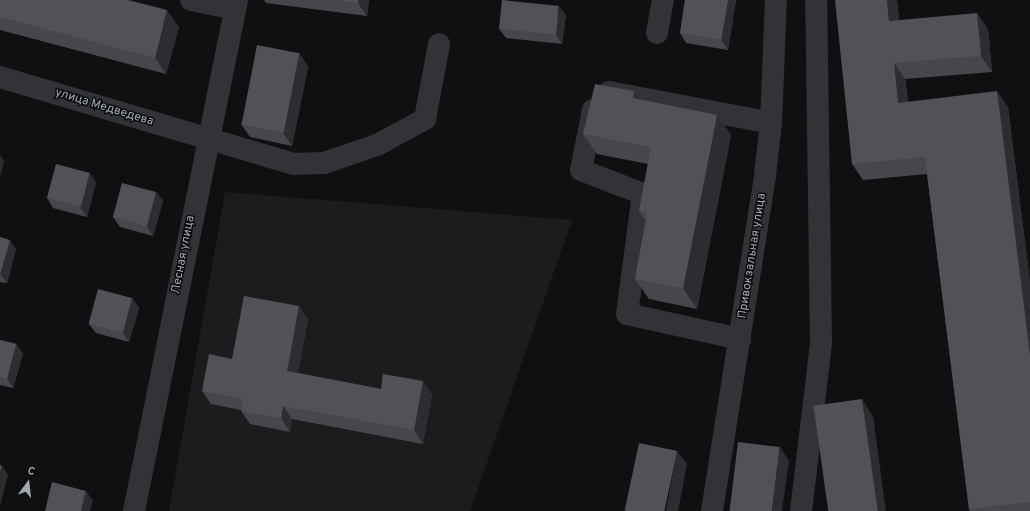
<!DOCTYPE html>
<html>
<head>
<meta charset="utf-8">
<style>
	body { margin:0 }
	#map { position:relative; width:1030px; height:511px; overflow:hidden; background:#101012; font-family:Overpass,sans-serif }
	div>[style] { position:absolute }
	.built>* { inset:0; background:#1c1c1f }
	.minor>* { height:22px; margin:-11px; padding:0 11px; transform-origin:11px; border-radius:11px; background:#313337 }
	.wall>* { inset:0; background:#46474d }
	.shaded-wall>* { inset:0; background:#2c2d31 }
	.building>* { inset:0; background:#505258; transform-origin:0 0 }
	span { translate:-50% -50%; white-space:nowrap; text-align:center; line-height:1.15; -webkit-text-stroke:3px #0b0b0d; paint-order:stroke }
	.street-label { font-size:12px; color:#a1a9b3 }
	.north { position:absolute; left:8px; top:463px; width:40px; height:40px; -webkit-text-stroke:3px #0b0b0d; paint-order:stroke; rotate:15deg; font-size:11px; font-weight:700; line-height:16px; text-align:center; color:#a1a9b3 }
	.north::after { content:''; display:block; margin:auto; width:14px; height:18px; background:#a1a9b3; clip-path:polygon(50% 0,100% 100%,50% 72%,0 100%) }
</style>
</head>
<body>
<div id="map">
	<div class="built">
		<i style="clip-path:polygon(225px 192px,572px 220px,470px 511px,169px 511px)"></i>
	</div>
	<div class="minor">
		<i style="left:191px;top:0;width:45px;rotate:11.6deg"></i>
		<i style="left:657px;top:33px;width:34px;rotate:-80deg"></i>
		<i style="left:0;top:77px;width:306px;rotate:16.5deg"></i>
		<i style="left:293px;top:164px;width:31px;rotate:-2deg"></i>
		<i style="left:324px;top:163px;width:56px;rotate:-18.8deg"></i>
		<i style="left:377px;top:145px;width:55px;rotate:-28.4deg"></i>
		<i style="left:425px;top:119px;width:76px;rotate:-79.4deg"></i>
		<i style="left:609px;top:92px;width:165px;rotate:10.8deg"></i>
		<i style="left:593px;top:110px;width:61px;rotate:101.3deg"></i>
		<i style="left:581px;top:170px;width:66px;rotate:21.2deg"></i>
		<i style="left:643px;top:194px;width:121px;rotate:97.6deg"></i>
		<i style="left:627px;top:314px;width:116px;rotate:12.5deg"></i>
		<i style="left:134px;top:511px;width:521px;rotate:-78.6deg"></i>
		<i style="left:712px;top:511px;width:340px;rotate:-81deg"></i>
		<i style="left:765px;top:175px;width:52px;rotate:-83.4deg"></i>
		<i style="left:771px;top:123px;width:123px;rotate:-87.7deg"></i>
		<i style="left:801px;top:511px;width:169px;rotate:-83.2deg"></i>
		<i style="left:821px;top:343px;width:343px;rotate:-90.8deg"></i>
	</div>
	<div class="wall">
		<i style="clip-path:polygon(0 0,179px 27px,166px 74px,0 30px)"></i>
		<i style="clip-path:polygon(264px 0,369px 0,367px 16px,266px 3px)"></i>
		<i style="clip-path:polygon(685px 0,736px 0,728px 50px,686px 43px,680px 33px)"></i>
		<i style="clip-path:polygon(897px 0,899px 20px,988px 29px,992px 72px,905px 79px,908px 102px,1008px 107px,1030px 282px,1030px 511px,970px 511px,969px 509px,927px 174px,863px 180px,852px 164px)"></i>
		<i style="clip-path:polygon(566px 15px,562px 44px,506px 38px,499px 29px)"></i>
		<i style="clip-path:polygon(299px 53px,308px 67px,292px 146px,250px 137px,241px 124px)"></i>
		<i style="clip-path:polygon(634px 91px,640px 100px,717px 115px,731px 135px,697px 309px,649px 299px,635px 279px,646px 221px,639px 211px,648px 164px,597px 154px,583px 134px)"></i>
		<i style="clip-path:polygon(96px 182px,87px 217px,53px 208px,47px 198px)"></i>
		<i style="clip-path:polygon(156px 192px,163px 201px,153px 236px,120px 227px,113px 217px)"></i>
		<i style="clip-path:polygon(0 237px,16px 249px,7px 283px,0 282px)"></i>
		<i style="clip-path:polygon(132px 298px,139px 308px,129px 342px,96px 333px,89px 324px)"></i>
		<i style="clip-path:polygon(308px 319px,298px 373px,381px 389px,432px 394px,423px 444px,292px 419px,290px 432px,250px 424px,241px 411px,241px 410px,211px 404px,202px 391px,232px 359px)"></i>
		<i style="clip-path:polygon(0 340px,16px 344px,23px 354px,13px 388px,0 385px)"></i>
	</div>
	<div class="shaded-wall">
		<i style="clip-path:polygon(358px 0,369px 0,367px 16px,358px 3px)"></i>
		<i style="clip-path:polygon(728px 0,736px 0,728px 50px,721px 40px)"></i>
		<i style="clip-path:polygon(887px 0,897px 0,901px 37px,889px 21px)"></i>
		<i style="clip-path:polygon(559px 6px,566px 15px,562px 44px,556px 35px)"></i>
		<i style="clip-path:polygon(167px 10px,179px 27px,166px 74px,155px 58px)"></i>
		<i style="clip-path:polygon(977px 13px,988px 29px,992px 72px,981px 56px)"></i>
		<i style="clip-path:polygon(299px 53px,308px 67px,292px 146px,283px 133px)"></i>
		<i style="clip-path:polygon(894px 63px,905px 79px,909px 119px,898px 103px)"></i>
		<i style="clip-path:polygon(634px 91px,648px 112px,633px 98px)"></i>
		<i style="clip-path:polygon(997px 91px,1008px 107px,1030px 282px,1030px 356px)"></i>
		<i style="clip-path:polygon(717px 115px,731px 135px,697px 309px,683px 288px)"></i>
		<i style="clip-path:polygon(0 155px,4px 161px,0 178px)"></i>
		<i style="clip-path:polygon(90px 173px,96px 182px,87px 217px,80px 207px)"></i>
		<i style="clip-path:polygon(156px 192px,163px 201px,153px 236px,147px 227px)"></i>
		<i style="clip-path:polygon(10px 240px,16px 249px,7px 283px,0 274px)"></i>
		<i style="clip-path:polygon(132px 298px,139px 308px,129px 342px,123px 333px)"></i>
		<i style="clip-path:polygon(299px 306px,308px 319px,296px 384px,287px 371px)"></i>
		<i style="clip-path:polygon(16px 344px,23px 354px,13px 388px,7px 379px)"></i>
		<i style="clip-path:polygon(423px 381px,432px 394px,423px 444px,414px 430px)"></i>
		<i style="clip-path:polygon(862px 399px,873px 416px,886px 511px,877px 511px)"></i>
		<i style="clip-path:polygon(283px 406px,292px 419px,290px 432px,281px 418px)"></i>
		<i style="clip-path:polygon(780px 447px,789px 461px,782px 511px,772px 511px)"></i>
		<i style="clip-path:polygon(677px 451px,687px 464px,678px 511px,666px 511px)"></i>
		<i style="clip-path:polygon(2px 466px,8px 475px,0 506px,0 472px)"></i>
		<i style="clip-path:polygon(86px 491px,93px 501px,90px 511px,81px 511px)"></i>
	</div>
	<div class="building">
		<i style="clip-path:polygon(0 0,128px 0,167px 10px,155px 58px,0 17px)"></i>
		<i style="clip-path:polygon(336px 0,358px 0,358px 3px)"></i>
		<i style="left:502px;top:0;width:57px;height:29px;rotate:6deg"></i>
		<i style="clip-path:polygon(685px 0,728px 0,721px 40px,680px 33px)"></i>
		<i style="clip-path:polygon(835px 0,887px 0,889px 21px,977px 13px,981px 56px,894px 63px,898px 103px,997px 91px,1030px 356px,1030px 502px,969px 509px,925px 157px,852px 164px)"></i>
		<i style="left:257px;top:45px;width:43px;height:81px;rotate:11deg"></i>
		<i style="clip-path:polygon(595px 84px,634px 91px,633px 98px,717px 115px,683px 288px,635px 279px,647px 213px,639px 211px,651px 147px,583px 134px)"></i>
		<i style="left:56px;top:164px;width:35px;height:35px;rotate:15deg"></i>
		<i style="left:122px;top:183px;width:35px;height:35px;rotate:15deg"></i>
		<i style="clip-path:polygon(0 237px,10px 240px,0 274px)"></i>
		<i style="left:98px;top:289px;width:35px;height:36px;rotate:15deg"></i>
		<i style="clip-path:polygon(244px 296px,299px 306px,287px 371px,381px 389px,383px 374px,423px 381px,414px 430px,283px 406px,281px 418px,241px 411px,243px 399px,202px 391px,209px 354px,232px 359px)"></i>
		<i style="clip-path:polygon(0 340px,16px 344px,7px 379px,0 377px)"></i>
		<i style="left:862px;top:399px;width:113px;height:49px;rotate:82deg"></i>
		<i style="left:738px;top:442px;width:42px;height:70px;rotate:7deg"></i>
		<i style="left:639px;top:443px;width:39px;height:69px;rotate:12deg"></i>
		<i style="clip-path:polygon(0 465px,2px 466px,0 472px)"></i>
		<i style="clip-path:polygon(52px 482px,86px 491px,81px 511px,45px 511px)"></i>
	</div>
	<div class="street-label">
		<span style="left:104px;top:108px;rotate:17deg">улица Медведева</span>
		<span style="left:184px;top:255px;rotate:-79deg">Лесная улица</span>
		<span style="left:753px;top:256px;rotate:-81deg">Привокзальная улица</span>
	</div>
	<div class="north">С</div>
</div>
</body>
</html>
